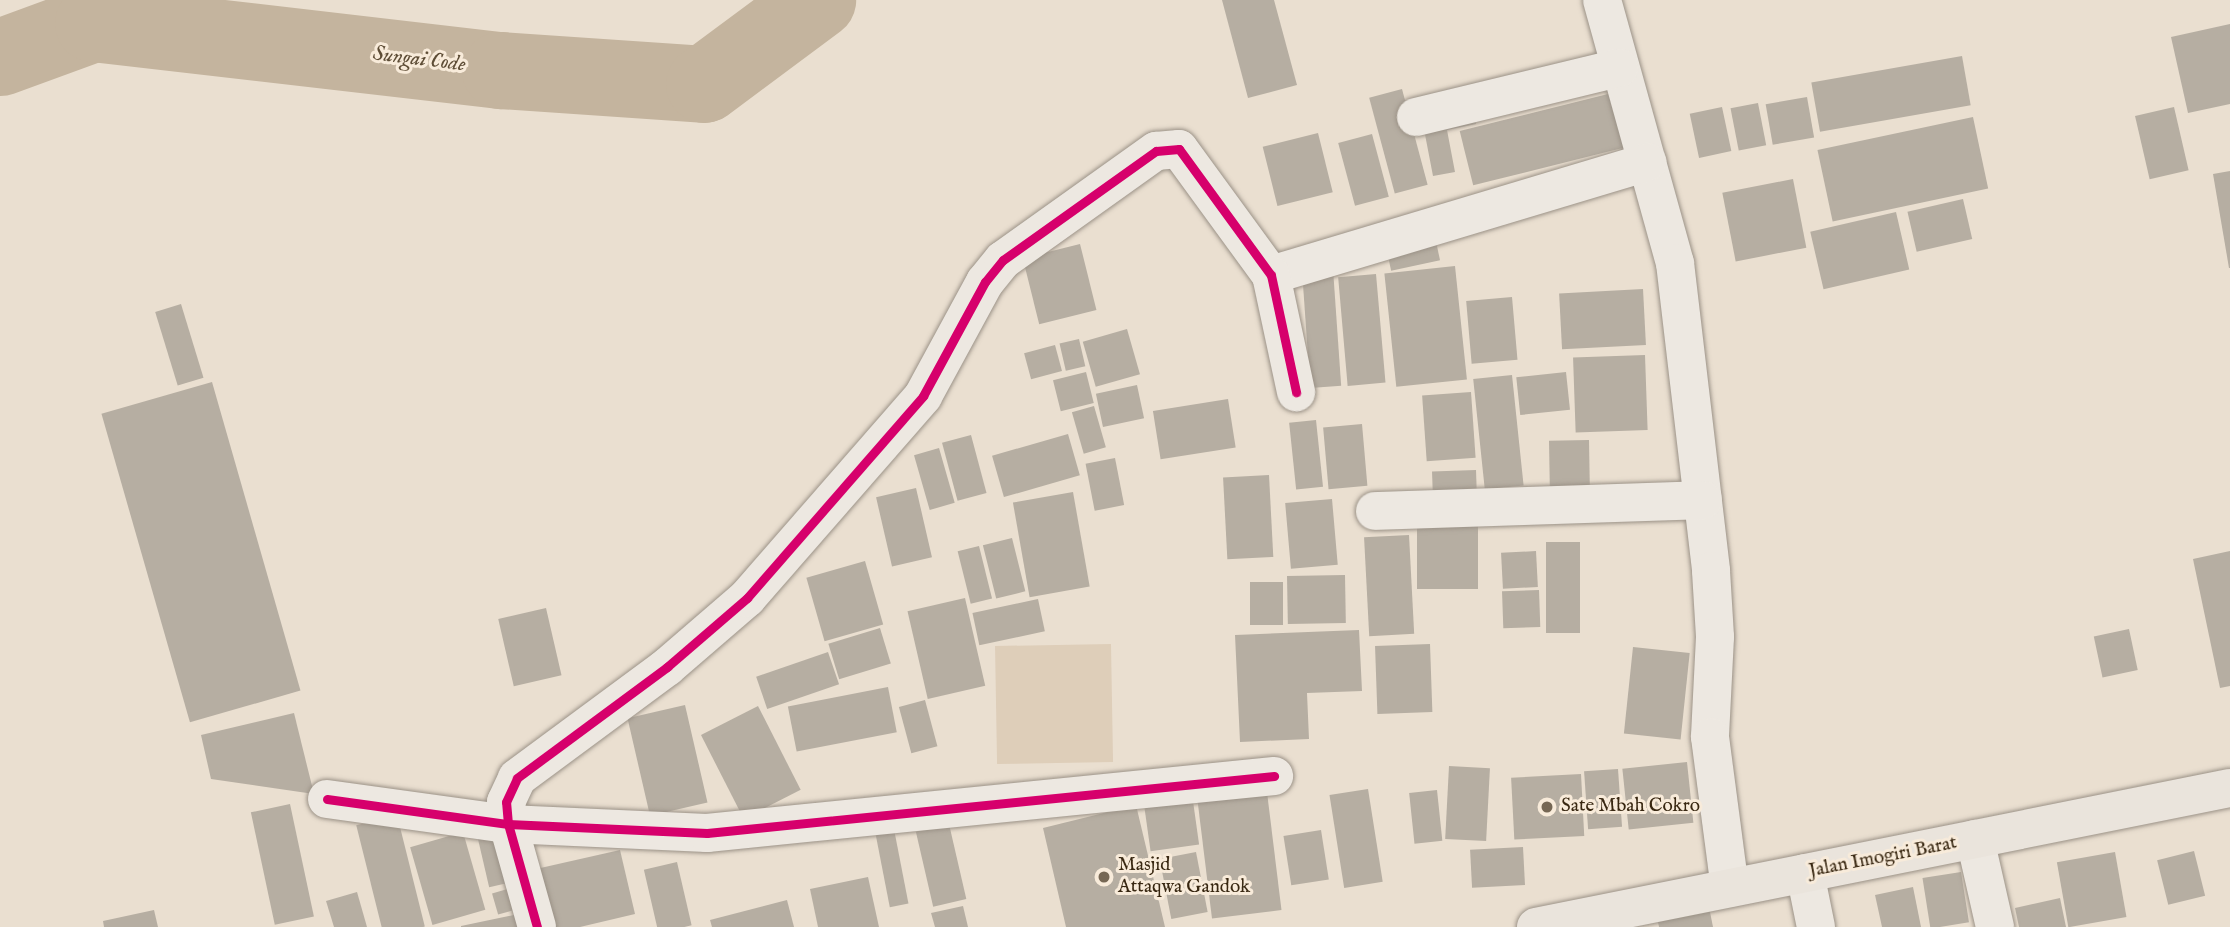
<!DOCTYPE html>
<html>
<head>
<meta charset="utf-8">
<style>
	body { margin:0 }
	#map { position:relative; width:2230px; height:927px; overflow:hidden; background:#eadfd0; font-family:"IM FELL English",serif }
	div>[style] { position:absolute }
	.green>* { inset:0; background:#deceb9; transform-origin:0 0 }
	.river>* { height:77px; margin:-38.5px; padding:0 38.5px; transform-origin:38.5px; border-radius:38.5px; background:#c4b49e }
	.building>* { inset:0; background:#b6aea2; transform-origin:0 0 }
	.roads { filter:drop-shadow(0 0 2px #9b9287) drop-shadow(0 0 2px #9b9287) }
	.minor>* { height:38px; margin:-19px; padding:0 19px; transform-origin:19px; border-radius:19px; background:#ede8e1 }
	.major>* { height:38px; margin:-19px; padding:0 19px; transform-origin:19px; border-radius:19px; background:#eae4dc }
	.cycleway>* { height:9px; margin:-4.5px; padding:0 4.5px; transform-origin:4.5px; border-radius:4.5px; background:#d6006c }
	.dots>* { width:19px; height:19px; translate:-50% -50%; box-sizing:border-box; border:4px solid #f8ebda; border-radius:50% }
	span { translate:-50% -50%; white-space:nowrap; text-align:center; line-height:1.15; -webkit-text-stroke:6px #f8ebda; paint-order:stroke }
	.poi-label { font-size:19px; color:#382711 }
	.left { translate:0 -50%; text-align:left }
	.street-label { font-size:19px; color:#382711 }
	.water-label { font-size:21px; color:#5d4c35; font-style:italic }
</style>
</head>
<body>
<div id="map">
	<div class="green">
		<i style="left:1111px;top:644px;width:118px;height:116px;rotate:89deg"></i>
	</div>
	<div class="river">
		<i style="left:0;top:57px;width:99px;rotate:-20.1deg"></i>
		<i style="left:93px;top:23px;width:410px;rotate:6.6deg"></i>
		<i style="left:500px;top:70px;width:204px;rotate:3.9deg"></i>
		<i style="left:704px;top:84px;width:141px;rotate:-36.6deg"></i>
	</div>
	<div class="building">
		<i style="clip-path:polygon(1222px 0,1274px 0,1297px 85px,1248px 98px)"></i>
		<i style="clip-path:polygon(2230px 24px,2230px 104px,2188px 113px,2171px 37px)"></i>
		<i style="left:1962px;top:56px;width:50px;height:153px;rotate:80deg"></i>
		<i style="left:1402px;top:89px;width:99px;height:34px;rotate:75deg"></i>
		<i style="left:1612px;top:93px;width:56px;height:157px;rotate:76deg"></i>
		<i style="left:1807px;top:97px;width:41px;height:42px;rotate:80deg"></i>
		<i style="left:1758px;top:103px;width:43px;height:28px;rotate:79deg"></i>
		<i style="left:1722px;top:107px;width:45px;height:33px;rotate:78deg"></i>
		<i style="left:2174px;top:107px;width:65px;height:40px;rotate:77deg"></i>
		<i style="clip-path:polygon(1474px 108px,1476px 124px,1447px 130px,1455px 172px,1433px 176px,1422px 119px)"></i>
		<i style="left:1973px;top:117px;width:73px;height:159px;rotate:78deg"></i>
		<i style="left:1318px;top:133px;width:61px;height:57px;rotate:76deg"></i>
		<i style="left:1372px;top:134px;width:65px;height:35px;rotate:75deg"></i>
		<i style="clip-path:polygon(2230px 171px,2230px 268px,2229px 268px,2213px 174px)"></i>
		<i style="left:1793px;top:179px;width:70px;height:72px;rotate:79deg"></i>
		<i style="left:1963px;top:199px;width:41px;height:57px;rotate:77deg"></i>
		<i style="left:1896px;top:212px;width:59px;height:88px;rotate:77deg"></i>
		<i style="left:1434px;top:232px;width:29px;height:50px;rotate:78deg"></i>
		<i style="left:1080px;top:244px;width:68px;height:59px;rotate:76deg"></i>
		<i style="left:1455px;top:266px;width:114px;height:71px;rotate:84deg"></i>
		<i style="left:1333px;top:269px;width:117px;height:31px;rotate:86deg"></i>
		<i style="left:1376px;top:274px;width:109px;height:38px;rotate:85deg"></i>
		<i style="left:1643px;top:289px;width:56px;height:84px;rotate:87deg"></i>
		<i style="left:1512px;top:297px;width:63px;height:46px;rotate:85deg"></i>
		<i style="left:181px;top:304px;width:77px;height:27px;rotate:73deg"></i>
		<i style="left:1127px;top:329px;width:47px;height:46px;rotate:74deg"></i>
		<i style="left:1079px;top:339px;width:28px;height:20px;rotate:77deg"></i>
		<i style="left:1055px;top:345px;width:27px;height:32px;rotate:75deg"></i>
		<i style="left:1645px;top:355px;width:75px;height:72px;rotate:88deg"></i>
		<i style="left:1086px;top:372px;width:32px;height:34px;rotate:76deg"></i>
		<i style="left:1566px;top:372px;width:38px;height:50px;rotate:84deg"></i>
		<i style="left:1512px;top:375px;width:111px;height:39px;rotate:84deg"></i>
		<i style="left:212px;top:382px;width:321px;height:115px;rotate:74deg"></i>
		<i style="left:1137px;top:385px;width:34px;height:42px;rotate:78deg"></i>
		<i style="left:1471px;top:392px;width:66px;height:49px;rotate:86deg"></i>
		<i style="left:1228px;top:399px;width:49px;height:76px;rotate:81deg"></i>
		<i style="left:1094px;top:406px;width:43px;height:23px;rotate:74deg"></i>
		<i style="left:1316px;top:420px;width:67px;height:27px;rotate:84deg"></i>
		<i style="left:1362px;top:424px;width:62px;height:39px;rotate:85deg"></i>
		<i style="left:1068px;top:434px;width:43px;height:79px;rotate:74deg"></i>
		<i style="left:971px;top:435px;width:60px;height:30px;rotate:75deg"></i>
		<i style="left:1589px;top:440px;width:47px;height:40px;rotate:89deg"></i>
		<i style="left:939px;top:448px;width:57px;height:26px;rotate:74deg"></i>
		<i style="left:1115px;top:458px;width:48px;height:30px;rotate:79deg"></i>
		<i style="left:1476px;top:470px;width:34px;height:44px;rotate:88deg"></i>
		<i style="left:1269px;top:475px;width:82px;height:46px;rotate:87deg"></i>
		<i style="left:916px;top:488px;width:71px;height:41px;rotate:77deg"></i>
		<i style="left:1073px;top:492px;width:96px;height:61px;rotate:80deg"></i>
		<i style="left:1332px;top:499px;width:66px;height:47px;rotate:85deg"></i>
		<i style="left:1417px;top:520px;width:61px;height:69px"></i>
		<i style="left:1409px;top:535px;width:99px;height:45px;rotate:87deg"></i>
		<i style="left:1012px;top:538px;width:55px;height:30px;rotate:76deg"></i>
		<i style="left:1546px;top:542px;width:34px;height:91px"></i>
		<i style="left:979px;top:546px;width:54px;height:22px;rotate:76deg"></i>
		<i style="left:1536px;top:551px;width:36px;height:35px;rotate:87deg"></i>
		<i style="clip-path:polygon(2230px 551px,2230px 686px,2220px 688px,2193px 559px)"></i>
		<i style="left:865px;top:561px;width:66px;height:61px;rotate:74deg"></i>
		<i style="left:1345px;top:575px;width:48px;height:58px;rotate:89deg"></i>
		<i style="left:1250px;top:582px;width:33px;height:43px"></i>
		<i style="left:1539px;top:590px;width:37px;height:37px;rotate:88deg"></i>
		<i style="left:965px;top:598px;width:90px;height:59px;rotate:77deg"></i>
		<i style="left:1038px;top:599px;width:33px;height:67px;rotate:78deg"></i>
		<i style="left:546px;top:608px;width:69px;height:49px;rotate:77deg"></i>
		<i style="left:880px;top:628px;width:37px;height:54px;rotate:73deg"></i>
		<i style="left:2129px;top:629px;width:42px;height:36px;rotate:78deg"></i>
		<i style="clip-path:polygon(1359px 630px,1362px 691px,1307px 693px,1309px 739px,1240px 742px,1235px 635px)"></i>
		<i style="left:1430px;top:644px;width:68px;height:55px;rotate:88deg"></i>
		<i style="left:1633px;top:647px;width:57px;height:87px;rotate:6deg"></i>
		<i style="left:828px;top:652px;width:34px;height:76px;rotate:71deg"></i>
		<i style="left:888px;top:687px;width:46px;height:102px;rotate:79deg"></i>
		<i style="left:925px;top:700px;width:48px;height:27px;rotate:75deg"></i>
		<i style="left:685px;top:705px;width:100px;height:59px;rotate:77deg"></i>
		<i style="left:758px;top:706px;width:94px;height:64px;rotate:63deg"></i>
		<i style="clip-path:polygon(294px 713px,314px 794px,211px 779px,201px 735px)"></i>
		<i style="left:1687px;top:762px;width:61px;height:65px;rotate:84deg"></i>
		<i style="left:1449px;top:766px;width:41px;height:73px;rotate:3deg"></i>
		<i style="left:1618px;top:769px;width:58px;height:34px;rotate:86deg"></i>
		<i style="left:1581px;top:774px;width:62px;height:70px;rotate:87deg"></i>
		<i style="left:1266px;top:784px;width:127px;height:70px;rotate:83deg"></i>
		<i style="left:1368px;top:789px;width:94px;height:39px;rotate:81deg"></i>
		<i style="left:1437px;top:790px;width:51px;height:28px;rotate:84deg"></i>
		<i style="left:1192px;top:794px;width:51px;height:49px;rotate:82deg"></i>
		<i style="left:290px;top:804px;width:115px;height:40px;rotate:78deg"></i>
		<i style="clip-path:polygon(1136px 805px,1165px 927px,1066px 927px,1043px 828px)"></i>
		<i style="left:397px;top:815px;width:115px;height:42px;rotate:76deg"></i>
		<i style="left:893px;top:824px;width:81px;height:19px;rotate:79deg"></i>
		<i style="left:949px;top:824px;width:77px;height:34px;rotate:77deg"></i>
		<i style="left:506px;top:827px;width:55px;height:30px;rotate:77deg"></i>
		<i style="left:1321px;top:830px;width:50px;height:38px;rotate:81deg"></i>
		<i style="left:463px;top:832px;width:81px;height:55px;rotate:74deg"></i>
		<i style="left:1523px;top:847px;width:38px;height:53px;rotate:87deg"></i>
		<i style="clip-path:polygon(620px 850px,635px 914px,580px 927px,549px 927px,536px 869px)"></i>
		<i style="left:2194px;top:851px;width:46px;height:38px;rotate:76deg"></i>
		<i style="left:1196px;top:852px;width:61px;height:37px;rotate:79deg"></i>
		<i style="left:2115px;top:852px;width:66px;height:59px;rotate:80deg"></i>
		<i style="left:677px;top:862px;width:65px;height:34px;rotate:77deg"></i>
		<i style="left:1961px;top:872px;width:51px;height:39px;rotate:81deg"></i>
		<i style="clip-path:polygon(868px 877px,879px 927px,818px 927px,810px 889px)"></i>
		<i style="left:518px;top:886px;width:22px;height:27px;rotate:74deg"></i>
		<i style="clip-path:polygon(1913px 887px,1921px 927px,1882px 927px,1875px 895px)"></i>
		<i style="clip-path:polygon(357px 892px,367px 927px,334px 927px,326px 901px)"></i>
		<i style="clip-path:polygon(2060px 898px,2066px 927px,2019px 927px,2015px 908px)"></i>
		<i style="clip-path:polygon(787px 900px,794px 927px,712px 927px,710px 920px)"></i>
		<i style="clip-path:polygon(1708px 902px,1713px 927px,1659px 927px,1656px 912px)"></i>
		<i style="clip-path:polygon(963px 906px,968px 927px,935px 927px,931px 913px)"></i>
		<i style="clip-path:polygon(154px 910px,158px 927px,104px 927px,103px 921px)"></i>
		<i style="clip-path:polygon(528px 912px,531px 927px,461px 927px,461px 926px)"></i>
	</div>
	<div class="roads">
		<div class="minor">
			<i style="left:1602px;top:0;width:273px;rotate:74.5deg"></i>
			<i style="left:1675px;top:263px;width:310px;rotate:83.3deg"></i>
			<i style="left:1711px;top:571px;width:66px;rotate:86.5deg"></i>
			<i style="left:1715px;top:637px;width:100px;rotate:92.9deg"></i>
			<i style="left:1710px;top:737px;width:152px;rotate:82.5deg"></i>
			<i style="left:1416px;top:117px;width:209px;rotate:-13.6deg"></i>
			<i style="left:1271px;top:275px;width:393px;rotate:-16.7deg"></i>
			<i style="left:1375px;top:511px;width:328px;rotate:-1.9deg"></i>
			<i style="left:327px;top:799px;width:183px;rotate:7.9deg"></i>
			<i style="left:508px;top:824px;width:199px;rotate:2.6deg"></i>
			<i style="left:707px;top:833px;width:570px;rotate:-5.74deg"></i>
			<i style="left:1975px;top:839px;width:90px;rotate:77.2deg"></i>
			<i style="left:1805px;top:873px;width:55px;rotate:78.5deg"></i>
			<i style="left:537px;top:927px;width:107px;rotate:-105.7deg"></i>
			<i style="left:508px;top:824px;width:22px;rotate:-95deg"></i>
			<i style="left:506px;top:802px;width:26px;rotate:-65deg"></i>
			<i style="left:517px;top:778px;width:187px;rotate:-36.5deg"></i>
			<i style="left:667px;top:667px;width:106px;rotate:-40.8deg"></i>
			<i style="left:747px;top:598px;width:268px;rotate:-48.9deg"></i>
			<i style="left:923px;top:396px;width:130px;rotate:-61.5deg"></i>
			<i style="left:985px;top:282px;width:28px;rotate:-51deg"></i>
			<i style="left:1003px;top:260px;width:188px;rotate:-35.5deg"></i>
			<i style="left:1156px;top:151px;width:23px;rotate:-5deg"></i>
			<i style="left:1179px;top:149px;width:156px;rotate:53.9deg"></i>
			<i style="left:1271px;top:275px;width:120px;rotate:77.9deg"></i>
		</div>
		<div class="major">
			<i style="left:1536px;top:927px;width:708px;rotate:-11.33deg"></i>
		</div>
	</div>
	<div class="cycleway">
		<i style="left:327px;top:799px;width:183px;rotate:7.9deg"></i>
		<i style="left:508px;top:824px;width:199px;rotate:2.6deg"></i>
		<i style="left:707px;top:833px;width:570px;rotate:-5.74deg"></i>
		<i style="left:537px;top:927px;width:107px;rotate:-105.7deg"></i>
		<i style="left:508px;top:824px;width:22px;rotate:-95deg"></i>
		<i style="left:506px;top:802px;width:26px;rotate:-65deg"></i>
		<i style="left:517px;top:778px;width:187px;rotate:-36.5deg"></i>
		<i style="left:667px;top:667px;width:106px;rotate:-40.8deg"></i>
		<i style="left:747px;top:598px;width:268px;rotate:-48.9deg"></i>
		<i style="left:923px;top:396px;width:130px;rotate:-61.5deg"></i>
		<i style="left:985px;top:282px;width:28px;rotate:-51deg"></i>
		<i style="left:1003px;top:260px;width:188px;rotate:-35.5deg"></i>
		<i style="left:1156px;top:151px;width:23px;rotate:-5deg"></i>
		<i style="left:1179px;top:149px;width:156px;rotate:53.9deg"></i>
		<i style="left:1271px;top:275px;width:120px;rotate:77.9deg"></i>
	</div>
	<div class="dots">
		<i style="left:1547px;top:807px;background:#766754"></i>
		<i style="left:1104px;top:877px;background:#766754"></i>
	</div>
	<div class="poi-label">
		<span class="left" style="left:1561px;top:807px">Sate Mbah Cokro</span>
		<span class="left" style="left:1118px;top:877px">Masjid<br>Attaqwa Gandok</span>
	</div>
	<div class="street-label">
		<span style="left:1883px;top:858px;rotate:-11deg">Jalan Imogiri Barat</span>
	</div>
	<div class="water-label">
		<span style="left:419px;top:60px;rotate:7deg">Sungai Code</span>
	</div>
</div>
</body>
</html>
